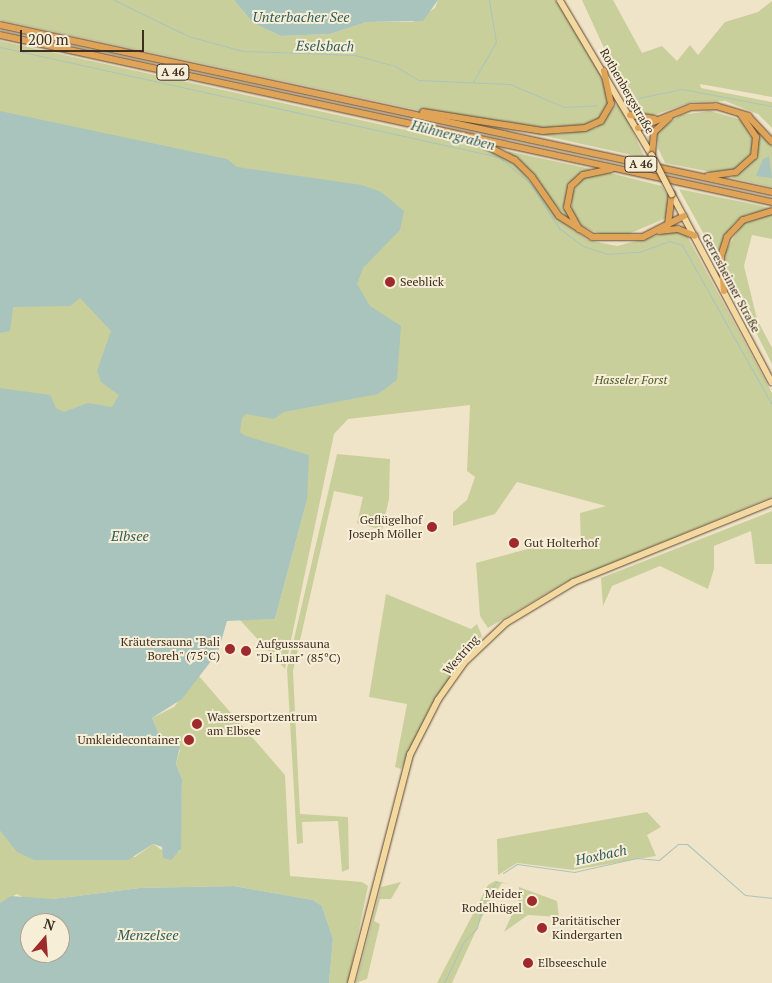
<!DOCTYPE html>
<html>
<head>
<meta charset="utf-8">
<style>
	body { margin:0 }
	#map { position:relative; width:772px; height:983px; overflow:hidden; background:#f0e4c8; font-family:"PT Serif",serif }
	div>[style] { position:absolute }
	.green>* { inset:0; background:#c9cf9b }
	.water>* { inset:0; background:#a9c4bc }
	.stream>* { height:1px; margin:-0.5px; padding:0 0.5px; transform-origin:0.5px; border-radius:0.5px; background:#a9c4bc }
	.roads { filter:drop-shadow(0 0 1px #5b4430) drop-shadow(0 0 1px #5b4430) }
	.major>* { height:5.5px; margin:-2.75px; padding:0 2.75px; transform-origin:2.75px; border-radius:2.75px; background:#f3d9a0 }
	.highway>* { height:6px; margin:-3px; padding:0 3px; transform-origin:3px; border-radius:3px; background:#e0a458 }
	.bridges { filter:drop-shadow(0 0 1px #5b4430) drop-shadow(0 0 1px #5b4430) }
	.major-bridge>* { height:5.5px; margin:-2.75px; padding:0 2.75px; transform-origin:2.75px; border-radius:2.75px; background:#f3d9a0 }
	.dots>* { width:14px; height:14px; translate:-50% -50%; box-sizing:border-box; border:2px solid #f7eed8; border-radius:50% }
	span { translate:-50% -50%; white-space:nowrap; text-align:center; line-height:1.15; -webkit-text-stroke:4px #f7eed8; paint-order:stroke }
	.shield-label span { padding:1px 4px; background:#f7eed8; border:1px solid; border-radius:4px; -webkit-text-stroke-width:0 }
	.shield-label { font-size:11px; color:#3d2e20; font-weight:700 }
	.street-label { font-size:12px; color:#3d2e20 }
	.poi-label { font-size:12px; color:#3d2e20 }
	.left { translate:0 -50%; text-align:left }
	.right { translate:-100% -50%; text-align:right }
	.park-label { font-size:12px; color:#4d5a26; font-style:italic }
	.water-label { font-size:14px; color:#2f5d5a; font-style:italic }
	.north { position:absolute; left:20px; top:913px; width:50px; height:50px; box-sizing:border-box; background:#f7eed8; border:1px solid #ada18e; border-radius:50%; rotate:18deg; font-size:14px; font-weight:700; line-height:20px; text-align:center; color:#3d2e20 }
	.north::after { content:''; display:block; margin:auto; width:18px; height:22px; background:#9e2a2b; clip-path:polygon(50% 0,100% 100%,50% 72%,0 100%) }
	.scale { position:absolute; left:20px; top:30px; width:124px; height:22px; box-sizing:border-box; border:2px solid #3d2e20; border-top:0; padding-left:6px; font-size:15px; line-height:18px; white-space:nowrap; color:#3d2e20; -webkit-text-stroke:4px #f7eed8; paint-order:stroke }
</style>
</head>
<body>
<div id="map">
	<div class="green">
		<i style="clip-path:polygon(0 0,234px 0,253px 23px,281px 36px,330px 34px,367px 22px,413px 22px,435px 8px,438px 0,555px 0,598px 66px,609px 102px,602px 117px,589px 125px,551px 129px,460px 119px,0 20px)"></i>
		<i style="clip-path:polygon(582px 0,613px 0,642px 53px,662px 46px,677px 61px,690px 45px,698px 55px,725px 22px,758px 12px,772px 1px,772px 97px,700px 84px,701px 88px,772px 102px,772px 128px,758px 114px,725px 101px,692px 102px,651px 116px,641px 113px,615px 72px)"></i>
		<i style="clip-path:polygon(0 41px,483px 147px,518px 166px,559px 219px,588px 240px,617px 246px,674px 231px,686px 234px,772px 393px,772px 497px,566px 582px,488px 628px,480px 616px,476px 563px,535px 547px,581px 550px,580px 513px,606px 506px,517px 482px,495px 514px,453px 526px,453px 512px,467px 500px,475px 477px,467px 471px,470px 405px,348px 419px,334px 434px,285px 669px,240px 620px,275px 619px,307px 500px,0 491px)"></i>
		<i style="clip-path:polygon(619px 102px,645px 158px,523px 131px,561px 134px,596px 128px)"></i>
		<i style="clip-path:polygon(710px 111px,742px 120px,753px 140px,750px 158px,734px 170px,716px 173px,665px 163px,658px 148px,657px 131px,681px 115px)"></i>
		<i style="clip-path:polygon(753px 126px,772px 145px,772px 187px,732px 178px,755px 158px)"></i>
		<i style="clip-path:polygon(507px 151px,591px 169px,574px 180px,566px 210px,571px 222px)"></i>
		<i style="clip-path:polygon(606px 172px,662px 186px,669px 199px,666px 218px,624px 236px,603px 235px,581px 226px,572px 211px,572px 193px,582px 179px)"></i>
		<i style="clip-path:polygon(679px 189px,762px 206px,772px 209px,746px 215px,733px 224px,718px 260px)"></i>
		<i style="clip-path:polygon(766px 214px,772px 214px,772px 239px,752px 235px,744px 266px,757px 319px,772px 348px,772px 364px,729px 279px,725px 252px,743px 223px)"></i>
		<i style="clip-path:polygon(337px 454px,390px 459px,389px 499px,382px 530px,357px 523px,363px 497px,334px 491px,293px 671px,300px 814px,348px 817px,349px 869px,342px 872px,338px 821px,302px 822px,303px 843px,297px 844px,287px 669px)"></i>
		<i style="clip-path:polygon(772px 511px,772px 564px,755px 564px,751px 531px,714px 546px,714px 569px,708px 589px,660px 566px,612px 586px,603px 606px,601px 578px)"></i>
		<i style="clip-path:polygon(386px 594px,471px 629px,477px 624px,482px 636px,430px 707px,401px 769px,395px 767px,407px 704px,369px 697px)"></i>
		<i style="clip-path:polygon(198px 675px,285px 775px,290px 876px,362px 882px,368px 886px,348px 983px,329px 983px,333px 939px,322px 906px,313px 900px,234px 886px,140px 888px,53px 899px,26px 899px,17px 894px,0 903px,0 831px,18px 852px,135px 857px,153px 844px,172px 857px,180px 851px,182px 779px,176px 764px,180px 750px,159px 734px,152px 718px,174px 707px)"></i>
		<i style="clip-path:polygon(647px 812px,661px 827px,647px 835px,656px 856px,573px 870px,517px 863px,498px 875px,497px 839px)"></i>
		<i style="clip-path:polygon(495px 881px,512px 884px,502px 883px,489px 902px,452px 983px,437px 983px,488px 885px)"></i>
		<i style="clip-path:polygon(401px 882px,391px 899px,380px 899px,374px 921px,380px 924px,367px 979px,356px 983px,381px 887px)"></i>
		<i style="clip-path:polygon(519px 887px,557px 901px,559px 917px,528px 915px,504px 932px,519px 899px)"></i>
	</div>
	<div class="water">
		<i style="clip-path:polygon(234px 0,438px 0,423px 21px,367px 22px,330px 34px,281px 36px,253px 23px)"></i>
		<i style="clip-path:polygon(0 111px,227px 159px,237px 167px,362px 185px,381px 192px,404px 211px,400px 230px,363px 268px,357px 284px,370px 306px,401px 326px,397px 380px,378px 394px,284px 412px,274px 419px,246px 414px,242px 418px,240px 432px,246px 436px,309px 455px,307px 500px,275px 619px,227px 621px,218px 652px,182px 699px,152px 718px,159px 734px,180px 746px,176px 764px,182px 779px,181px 849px,171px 860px,163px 858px,162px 847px,153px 844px,128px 860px,34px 860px,17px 852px,0 831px,0 388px,50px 395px,56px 408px,64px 412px,88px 403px,112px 407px,119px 395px,101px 382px,97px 371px,111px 331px,80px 298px,70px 306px,13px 307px,10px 331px,0 333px)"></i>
		<i style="clip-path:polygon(769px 156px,772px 178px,756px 176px,763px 159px)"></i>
		<i style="clip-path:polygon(evenodd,234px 886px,313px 900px,322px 906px,333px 939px,329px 983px,0 983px,0 903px,11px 896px,53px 899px,140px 888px,234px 886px,30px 923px,60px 923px,60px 953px,30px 953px,30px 923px)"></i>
	</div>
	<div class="stream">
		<i style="left:114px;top:0;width:82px;rotate:25.9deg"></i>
		<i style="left:188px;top:36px;width:57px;rotate:15.3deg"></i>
		<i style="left:243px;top:51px;width:112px;rotate:2deg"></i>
		<i style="left:355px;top:55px;width:41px;rotate:15.4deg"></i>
		<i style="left:395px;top:66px;width:27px;rotate:31deg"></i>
		<i style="left:418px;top:80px;width:92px;rotate:2.5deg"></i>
		<i style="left:510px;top:84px;width:59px;rotate:23.1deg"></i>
		<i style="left:564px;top:107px;width:33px;rotate:-3deg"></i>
		<i style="left:0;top:47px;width:511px;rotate:12.43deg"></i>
		<i style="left:499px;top:157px;width:40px;rotate:40deg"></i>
		<i style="left:530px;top:183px;width:54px;rotate:57.2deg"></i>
		<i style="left:559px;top:228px;width:30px;rotate:37deg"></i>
		<i style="left:583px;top:246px;width:26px;rotate:18deg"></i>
		<i style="left:608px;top:254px;width:31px;rotate:-4deg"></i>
		<i style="left:639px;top:252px;width:32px;rotate:-20deg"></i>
		<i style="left:669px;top:241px;width:14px;rotate:17deg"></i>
		<i style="left:682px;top:245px;width:184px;rotate:60.6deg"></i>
		<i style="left:473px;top:82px;width:46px;rotate:-60.1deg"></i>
		<i style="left:496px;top:42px;width:43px;rotate:-99.5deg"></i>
		<i style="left:638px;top:98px;width:45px;rotate:-11.6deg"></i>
		<i style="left:682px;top:89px;width:92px;rotate:10.7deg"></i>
		<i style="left:503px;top:873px;width:17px;rotate:-33deg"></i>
		<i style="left:517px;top:864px;width:58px;rotate:8deg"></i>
		<i style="left:574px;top:872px;width:64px;rotate:-12.7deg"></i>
		<i style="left:636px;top:858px;width:23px;rotate:5deg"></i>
		<i style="left:659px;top:860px;width:25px;rotate:-40deg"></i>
		<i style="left:678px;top:844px;width:9px"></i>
		<i style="left:687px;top:844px;width:77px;rotate:41.3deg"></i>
		<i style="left:745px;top:895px;width:27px;rotate:6deg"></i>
		<i style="left:444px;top:983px;width:47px;rotate:-64.5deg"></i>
		<i style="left:464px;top:941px;width:18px;rotate:-45deg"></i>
		<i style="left:477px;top:928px;width:26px;rotate:-77deg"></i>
		<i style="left:483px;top:903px;width:26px;rotate:-58deg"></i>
	</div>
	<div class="roads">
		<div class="major">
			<i style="left:560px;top:0;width:180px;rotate:59.3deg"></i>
			<i style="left:672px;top:194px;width:213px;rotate:62deg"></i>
			<i style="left:351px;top:983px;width:236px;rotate:-75.5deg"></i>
			<i style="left:410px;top:755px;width:62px;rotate:-63deg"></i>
			<i style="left:438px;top:700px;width:45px;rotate:-54.9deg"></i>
			<i style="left:464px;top:663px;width:58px;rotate:-43.6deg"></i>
			<i style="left:506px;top:623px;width:79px;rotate:-31.1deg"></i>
			<i style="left:574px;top:582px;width:214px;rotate:-22deg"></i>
		</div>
		<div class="highway">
			<i style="left:0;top:25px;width:790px;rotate:12.21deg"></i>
			<i style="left:0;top:35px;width:790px;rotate:12.21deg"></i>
			<i style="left:423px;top:112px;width:121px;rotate:9deg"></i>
			<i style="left:543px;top:131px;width:42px;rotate:-4.1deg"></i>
			<i style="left:585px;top:128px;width:17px;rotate:-24deg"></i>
			<i style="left:601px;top:121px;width:20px;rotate:-60deg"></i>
			<i style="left:611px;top:104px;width:34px;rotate:-102deg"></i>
			<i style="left:630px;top:115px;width:25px;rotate:9deg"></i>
			<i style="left:638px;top:128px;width:57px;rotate:-21.6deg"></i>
			<i style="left:691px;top:107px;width:25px;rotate:-2deg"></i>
			<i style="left:716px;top:106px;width:34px;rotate:17deg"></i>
			<i style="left:748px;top:116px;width:35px;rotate:47deg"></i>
			<i style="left:481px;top:143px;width:38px;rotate:27deg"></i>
			<i style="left:515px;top:160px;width:24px;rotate:45deg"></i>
			<i style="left:532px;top:177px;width:47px;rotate:55.3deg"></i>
			<i style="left:559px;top:216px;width:39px;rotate:32deg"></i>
			<i style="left:592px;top:237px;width:51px"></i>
			<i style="left:643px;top:237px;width:46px;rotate:-27.1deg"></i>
			<i style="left:652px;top:155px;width:23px;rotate:-85deg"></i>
			<i style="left:654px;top:132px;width:21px;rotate:-43deg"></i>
			<i style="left:708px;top:176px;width:28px;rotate:-8deg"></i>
			<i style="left:736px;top:172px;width:24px;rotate:-42deg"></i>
			<i style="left:754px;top:156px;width:19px;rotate:-84deg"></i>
			<i style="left:756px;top:137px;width:27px;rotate:-124deg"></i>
			<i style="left:668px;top:225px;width:31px;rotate:-83deg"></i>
			<i style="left:579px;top:229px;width:25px;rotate:-119deg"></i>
			<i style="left:567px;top:207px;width:21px;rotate:-79deg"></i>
			<i style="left:571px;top:186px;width:16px;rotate:-43deg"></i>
			<i style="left:583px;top:175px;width:29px;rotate:-12deg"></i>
			<i style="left:659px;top:231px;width:19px;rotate:-6deg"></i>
			<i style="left:678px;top:229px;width:18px;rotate:22deg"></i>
			<i style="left:724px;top:291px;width:35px;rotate:-95deg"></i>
			<i style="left:721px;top:256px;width:20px;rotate:-72deg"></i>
			<i style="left:727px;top:237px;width:23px;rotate:-47deg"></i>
			<i style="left:743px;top:220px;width:30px;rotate:-17deg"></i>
		</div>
	</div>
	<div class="bridges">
		<div class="major-bridge">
			<i style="left:652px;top:155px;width:44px;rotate:62.9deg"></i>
		</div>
	</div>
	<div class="dots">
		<i style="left:390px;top:282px;background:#9e2a2b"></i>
		<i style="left:432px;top:527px;background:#9e2a2b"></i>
		<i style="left:514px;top:543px;background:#9e2a2b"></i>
		<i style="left:230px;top:649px;background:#9e2a2b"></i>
		<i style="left:246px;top:651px;background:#9e2a2b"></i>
		<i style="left:197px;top:724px;background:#9e2a2b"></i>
		<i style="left:189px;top:740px;background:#9e2a2b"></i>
		<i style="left:532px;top:901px;background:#9e2a2b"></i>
		<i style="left:542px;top:928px;background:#9e2a2b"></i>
		<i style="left:528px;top:963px;background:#9e2a2b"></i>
	</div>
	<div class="shield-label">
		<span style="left:173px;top:72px">A 46</span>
		<span style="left:641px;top:164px">A 46</span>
	</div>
	<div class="street-label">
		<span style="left:627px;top:91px;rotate:60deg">Rothenbergstraße</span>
		<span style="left:731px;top:283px;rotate:62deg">Gerresheimer Straße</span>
		<span style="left:461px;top:655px;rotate:-49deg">Westring</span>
	</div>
	<div class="poi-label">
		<span class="left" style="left:400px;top:282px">Seeblick</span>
		<span class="right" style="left:422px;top:527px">Geflügelhof<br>Joseph Möller</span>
		<span class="left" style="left:524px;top:543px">Gut Holterhof</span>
		<span class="right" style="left:220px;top:649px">Kräutersauna "Bali<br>Boreh" (75°C)</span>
		<span class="left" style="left:256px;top:651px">Aufgusssauna<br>"Di Luar" (85°C)</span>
		<span class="left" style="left:207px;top:724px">Wassersportzentrum<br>am Elbsee</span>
		<span class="right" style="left:179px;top:740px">Umkleidecontainer</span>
		<span class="right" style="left:522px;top:901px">Meider<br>Rodelhügel</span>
		<span class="left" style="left:552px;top:928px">Paritätischer<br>Kindergarten</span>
		<span class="left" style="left:538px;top:963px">Elbseeschule</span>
	</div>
	<div class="park-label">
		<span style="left:631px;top:380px">Hasseler Forst</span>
	</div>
	<div class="water-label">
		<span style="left:301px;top:17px">Unterbacher See</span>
		<span style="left:325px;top:46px;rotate:1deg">Eselsbach</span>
		<span style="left:453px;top:135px;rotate:14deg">Hühnergraben</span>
		<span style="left:130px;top:536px">Elbsee</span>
		<span style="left:601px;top:855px;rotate:-12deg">Hoxbach</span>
		<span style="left:148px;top:935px">Menzelsee</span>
	</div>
	<div class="north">N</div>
	<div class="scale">200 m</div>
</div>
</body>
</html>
